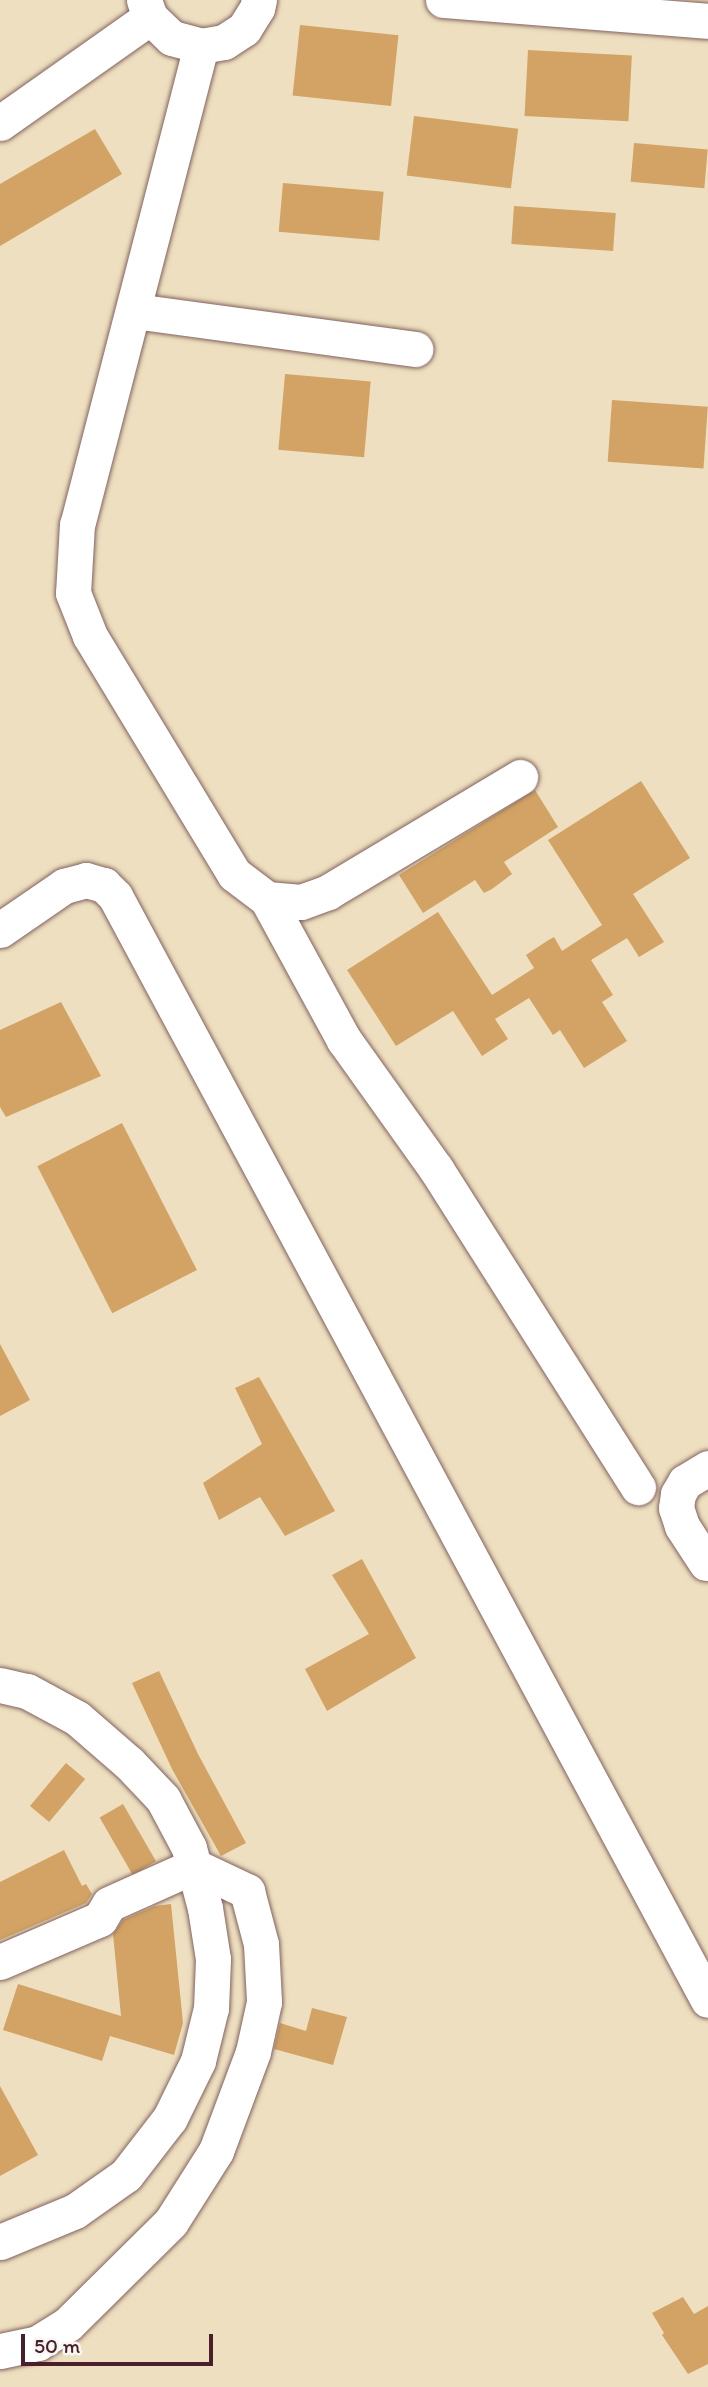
<!DOCTYPE html>
<html>
<head>
<meta charset="utf-8">
<style>
	body { margin:0 }
	#map { position:relative; width:708px; height:2387px; overflow:hidden; background:#eddfbf; font-family:Itim,sans-serif }
	div>[style] { position:absolute }
	.building>* { inset:0; background:#d2a364; transform-origin:0 0 }
	.roads { filter:drop-shadow(0 0 2px #83625f) drop-shadow(0 0 2px #83625f) }
	.minor>* { height:35px; margin:-17.5px; padding:0 17.5px; transform-origin:17.5px; border-radius:17.5px; background:#fff }
	span { translate:-50% -50%; white-space:nowrap; text-align:center; line-height:1.15; -webkit-text-stroke:5px #f6f6f2; paint-order:stroke }
	.scale { position:absolute; left:21px; top:2334px; width:192px; height:32px; box-sizing:border-box; border:4px solid #4a1f2b; border-top:0; padding-left:9px; font-size:21px; line-height:24px; white-space:nowrap; color:#4a1f2b; -webkit-text-stroke:5px #f6f6f2; paint-order:stroke }
</style>
</head>
<body>
<div id="map">
	<div class="building">
		<i style="left:300px;top:25px;width:99px;height:71px;rotate:6deg"></i>
		<i style="left:528px;top:50px;width:104px;height:66px;rotate:3deg"></i>
		<i style="left:414px;top:116px;width:105px;height:60px;rotate:7deg"></i>
		<i style="clip-path:polygon(95px 129px,122px 174px,0 246px,0 184px)"></i>
		<i style="left:634px;top:143px;width:74px;height:39px;rotate:5deg"></i>
		<i style="left:283px;top:183px;width:101px;height:49px;rotate:5deg"></i>
		<i style="left:514px;top:206px;width:102px;height:38px;rotate:4deg"></i>
		<i style="left:285px;top:374px;width:86px;height:76px;rotate:5deg"></i>
		<i style="left:612px;top:400px;width:96px;height:62px;rotate:4deg"></i>
		<i style="clip-path:polygon(641px 781px,690px 858px,633px 894px,664px 942px,639px 957px,627px 938px,591px 960px,613px 995px,602px 1002px,627px 1041px,584px 1068px,560px 1030px,553px 1035px,529px 998px,495px 1019px,508px 1039px,482px 1056px,453px 1011px,396px 1046px,347px 970px,438px 912px,492px 995px,534px 968px,526px 955px,547px 941px,554px 937px,562px 951px,602px 925px,548px 840px)"></i>
		<i style="clip-path:polygon(535px 790px,558px 827px,504px 862px,512px 874px,492px 889px,484px 893px,475px 880px,423px 913px,399px 875px)"></i>
		<i style="clip-path:polygon(61px 1002px,101px 1076px,6px 1117px,0 1107px,0 1030px)"></i>
		<i style="left:122px;top:1123px;width:165px;height:95px;rotate:63deg"></i>
		<i style="clip-path:polygon(0 1344px,30px 1400px,0 1416px)"></i>
		<i style="clip-path:polygon(259px 1377px,335px 1511px,285px 1536px,260px 1497px,219px 1520px,203px 1483px,262px 1444px,235px 1388px)"></i>
		<i style="clip-path:polygon(362px 1559px,416px 1658px,327px 1711px,305px 1669px,369px 1634px,332px 1575px)"></i>
		<i style="clip-path:polygon(159px 1671px,198px 1754px,246px 1843px,221px 1856px,172px 1769px,132px 1683px)"></i>
		<i style="left:66px;top:1763px;width:25px;height:56px;rotate:40deg"></i>
		<i style="left:123px;top:1804px;width:66px;height:27px;rotate:60deg"></i>
		<i style="clip-path:polygon(64px 1850px,82px 1886px,86px 1884px,92px 1894px,86px 1903px,0 1940px,0 1882px)"></i>
		<i style="clip-path:polygon(171px 1904px,183px 2023px,174px 2055px,110px 2036px,102px 2061px,3px 2030px,18px 1984px,121px 2016px,113px 1934px,123px 1920px,155px 1906px)"></i>
		<i style="clip-path:polygon(312px 2008px,347px 2017px,333px 2065px,274px 2049px,280px 2023px,306px 2031px)"></i>
		<i style="clip-path:polygon(0 2086px,38px 2155px,0 2176px)"></i>
		<i style="clip-path:polygon(683px 2297px,694px 2314px,708px 2306px,708px 2364px,688px 2374px,662px 2335px,664px 2333px,652px 2313px)"></i>
	</div>
	<div class="roads">
		<div class="minor">
			<i style="left:144px;top:0;width:18px;rotate:71deg"></i>
			<i style="left:150px;top:17px;width:30px;rotate:44deg"></i>
			<i style="left:172px;top:38px;width:30px;rotate:15deg"></i>
			<i style="left:201px;top:46px;width:23px;rotate:-10deg"></i>
			<i style="left:224px;top:42px;width:24px;rotate:-33deg"></i>
			<i style="left:244px;top:29px;width:25px;rotate:-58deg"></i>
			<i style="left:257px;top:8px;width:8px;rotate:-76deg"></i>
			<i style="left:443px;top:0;width:266px;rotate:4.5deg"></i>
			<i style="left:201px;top:46px;width:494px;rotate:104.5deg"></i>
			<i style="left:77px;top:524px;width:69px;rotate:93.3deg"></i>
			<i style="left:73px;top:593px;width:46px;rotate:68.4deg"></i>
			<i style="left:90px;top:636px;width:278px;rotate:58.8deg"></i>
			<i style="left:234px;top:874px;width:41px;rotate:37.1deg"></i>
			<i style="left:267px;top:899px;width:34px;rotate:5deg"></i>
			<i style="left:301px;top:902px;width:29px;rotate:-20deg"></i>
			<i style="left:328px;top:892px;width:224px;rotate:-30.9deg"></i>
			<i style="left:0;top:123px;width:184px;rotate:-35.2deg"></i>
			<i style="left:134px;top:311px;width:284px;rotate:7.7deg"></i>
			<i style="left:267px;top:899px;width:161px;rotate:61.4deg"></i>
			<i style="left:344px;top:1040px;width:158px;rotate:54.5deg"></i>
			<i style="left:436px;top:1169px;width:377px;rotate:57.6deg"></i>
			<i style="left:0;top:930px;width:78px;rotate:-34.5deg"></i>
			<i style="left:64px;top:886px;width:23px;rotate:-15deg"></i>
			<i style="left:86px;top:880px;width:19px;rotate:16deg"></i>
			<i style="left:104px;top:885px;width:16px;rotate:45deg"></i>
			<i style="left:115px;top:896px;width:1253px;rotate:61.76deg"></i>
			<i style="left:706px;top:1563px;width:44px;rotate:-123deg"></i>
			<i style="left:682px;top:1526px;width:19px;rotate:-108deg"></i>
			<i style="left:676px;top:1508px;width:14px;rotate:-82deg"></i>
			<i style="left:678px;top:1494px;width:14px;rotate:-60deg"></i>
			<i style="left:685px;top:1482px;width:27px;rotate:-31deg"></i>
			<i style="left:0;top:1685px;width:28px;rotate:13deg"></i>
			<i style="left:27px;top:1691px;width:57px;rotate:28.4deg"></i>
			<i style="left:77px;top:1718px;width:69px;rotate:40.9deg"></i>
			<i style="left:129px;top:1763px;width:50px;rotate:46.6deg"></i>
			<i style="left:163px;top:1799px;width:55px;rotate:62deg"></i>
			<i style="left:189px;top:1848px;width:62px;rotate:75.1deg"></i>
			<i style="left:205px;top:1908px;width:52px;rotate:81.1deg"></i>
			<i style="left:213px;top:1959px;width:49px;rotate:92.3deg"></i>
			<i style="left:211px;top:2008px;width:55px;rotate:103.8deg"></i>
			<i style="left:198px;top:2061px;width:64px;rotate:116.2deg"></i>
			<i style="left:170px;top:2118px;width:72px;rotate:127.7deg"></i>
			<i style="left:126px;top:2175px;width:62px;rotate:144.8deg"></i>
			<i style="left:75px;top:2211px;width:81px;rotate:157.5deg"></i>
			<i style="left:0;top:1962px;width:109px;rotate:-23.3deg"></i>
			<i style="left:100px;top:1919px;width:17px;rotate:-59deg"></i>
			<i style="left:109px;top:1904px;width:93px;rotate:-24.1deg"></i>
			<i style="left:194px;top:1866px;width:59px;rotate:25.3deg"></i>
			<i style="left:247px;top:1891px;width:55px;rotate:75.2deg"></i>
			<i style="left:261px;top:1944px;width:58px;rotate:87deg"></i>
			<i style="left:264px;top:2002px;width:51px;rotate:102.4deg"></i>
			<i style="left:253px;top:2052px;width:106px;rotate:110.5deg"></i>
			<i style="left:216px;top:2151px;width:84px;rotate:122.4deg"></i>
			<i style="left:171px;top:2222px;width:145px;rotate:135.3deg"></i>
			<i style="left:68px;top:2324px;width:36px;rotate:148deg"></i>
			<i style="left:38px;top:2343px;width:39px;rotate:168deg"></i>
		</div>
	</div>
	<div class="scale">50 m</div>
</div>
</body>
</html>
